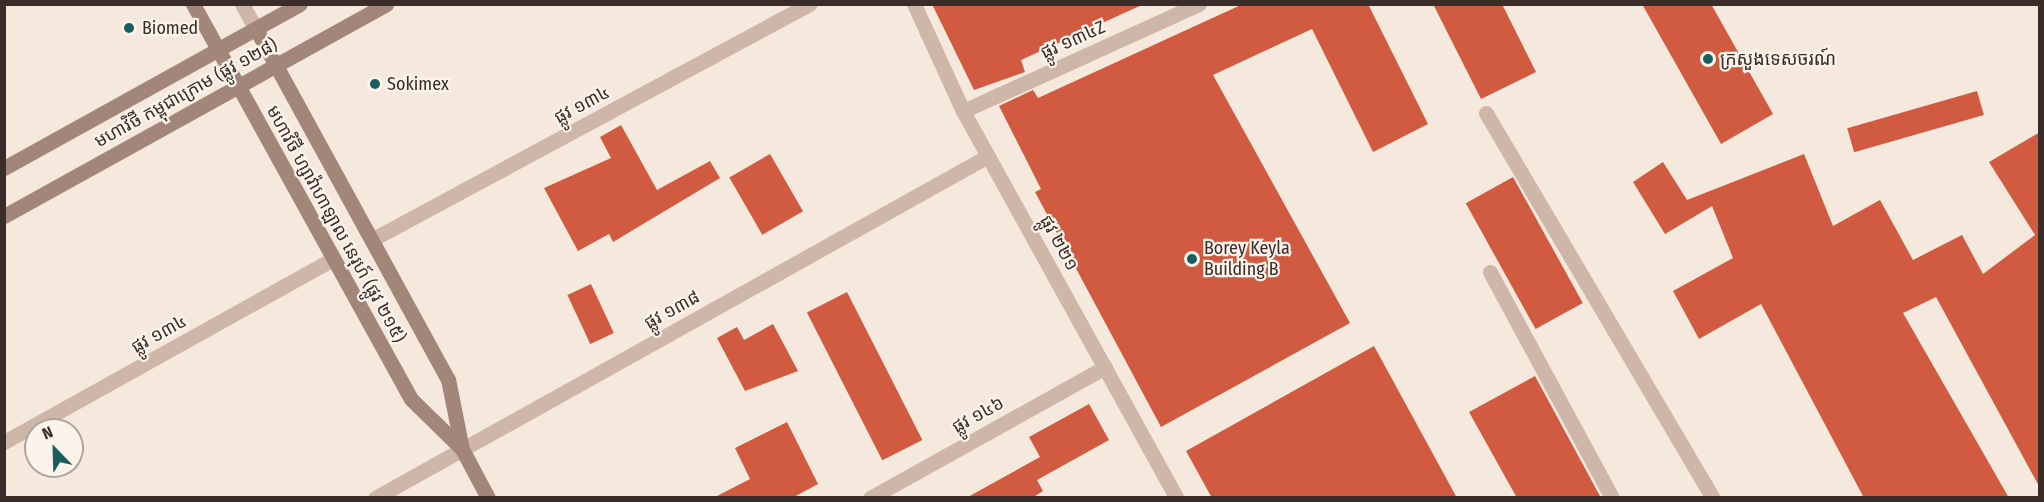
<!DOCTYPE html>
<html>
<head>
<meta charset="utf-8">
<style>
	body { margin:0 }
	#map { position:relative; width:2044px; height:502px; overflow:hidden; background:#f5e9dd; font-family:"Fira Sans Condensed","Noto Sans Khmer",sans-serif }
	div>[style] { position:absolute }
	.building>* { inset:0; background:#d05b40; transform-origin:0 0 }
	.minor>* { height:15px; margin:-7.5px; padding:0 7.5px; transform-origin:7.5px; border-radius:7.5px; background:#ceb7a8 }
	.tertiary>* { height:15px; margin:-7.5px; padding:0 7.5px; transform-origin:7.5px; border-radius:7.5px; background:#ceb7a8 }
	.secondary>* { height:15px; margin:-7.5px; padding:0 7.5px; transform-origin:7.5px; border-radius:7.5px; background:#a28679 }
	.dots>* { width:16px; height:16px; translate:-50% -50%; box-sizing:border-box; border:3px solid #fcf3eb; border-radius:50% }
	span { translate:-50% -50%; white-space:nowrap; text-align:center; line-height:1.15; -webkit-text-stroke:4.5px #fcf3eb; paint-order:stroke }
	.poi-label { font-size:18px; color:#3a2d29 }
	.left { translate:0 -50%; text-align:left }
	.street-label { font-size:18px; color:#3a2d29 }
	.frame { position:absolute; inset:0; border:6px solid #3a2d29; pointer-events:none }
	.north { position:absolute; left:24px; top:418px; width:60px; height:60px; box-sizing:border-box; background:#fcf3eb; border:2px solid #aea49d; border-radius:50%; rotate:337deg; font-size:16px; font-weight:700; line-height:24px; text-align:center; color:#3a2d29 }
	.north::after { content:''; display:block; margin:auto; width:21px; height:27px; background:#1a5f60; clip-path:polygon(50% 0,100% 100%,50% 72%,0 100%) }
</style>
</head>
<body>
<div id="map">
	<div class="building">
		<i style="clip-path:polygon(932px 4px,1144px 4px,1021px 60px,1025px 72px,974px 90px)"></i>
		<i style="clip-path:polygon(1243px 4px,1368px 4px,1428px 124px,1373px 152px,1312px 29px,1213px 75px,1350px 323px,1161px 427px,1035px 192px,1041px 189px,999px 106px,1033px 90px,1038px 98px)"></i>
		<i style="clip-path:polygon(1433px 4px,1502px 4px,1536px 72px,1481px 99px)"></i>
		<i style="clip-path:polygon(1642px 4px,1711px 4px,1773px 114px,1721px 144px)"></i>
		<i style="left:1977px;top:91px;width:25px;height:135px;rotate:74deg"></i>
		<i style="clip-path:polygon(621px 125px,657px 190px,710px 161px,720px 178px,613px 242px,609px 234px,578px 251px,544px 188px,611px 158px,600px 137px)"></i>
		<i style="clip-path:polygon(2040px 132px,2040px 488px,1936px 297px,1903px 313px,2009px 498px,1864px 498px,1761px 304px,1699px 339px,1673px 291px,1733px 258px,1712px 206px,1665px 234px,1633px 182px,1663px 162px,1687px 200px,1804px 154px,1833px 226px,1880px 200px,1913px 260px,1962px 235px,1983px 274px,2035px 235px,1989px 162px)"></i>
		<i style="left:770px;top:154px;width:66px;height:47px;rotate:60deg"></i>
		<i style="left:1513px;top:177px;width:144px;height:54px;rotate:61deg"></i>
		<i style="left:591px;top:284px;width:54px;height:26px;rotate:65deg"></i>
		<i style="left:847px;top:292px;width:166px;height:45px;rotate:63deg"></i>
		<i style="clip-path:polygon(773px 324px,798px 371px,745px 391px,717px 338px,737px 327px,744px 340px)"></i>
		<i style="clip-path:polygon(1374px 346px,1457px 498px,1212px 498px,1186px 451px)"></i>
		<i style="clip-path:polygon(1535px 376px,1601px 498px,1517px 498px,1469px 412px)"></i>
		<i style="clip-path:polygon(1089px 404px,1109px 440px,1037px 480px,1043px 491px,1032px 498px,966px 498px,1040px 457px,1029px 437px)"></i>
		<i style="clip-path:polygon(787px 422px,818px 484px,792px 498px,713px 498px,750px 479px,735px 448px)"></i>
	</div>
	<div class="minor">
		<i style="left:914px;top:4px;width:118px;rotate:65.4deg"></i>
		<i style="left:963px;top:111px;width:442px;rotate:61.1deg"></i>
		<i style="left:963px;top:111px;width:259px;rotate:-24.4deg"></i>
		<i style="left:1486px;top:113px;width:447px;rotate:59.5deg"></i>
		<i style="left:373px;top:239px;width:496px;rotate:-28.3deg"></i>
		<i style="left:1490px;top:272px;width:257px;rotate:61.6deg"></i>
		<i style="left:4px;top:442px;width:376px;rotate:-29.1deg"></i>
		<i style="left:375px;top:498px;width:702px;rotate:-29.16deg"></i>
		<i style="left:870px;top:498px;width:269px;rotate:-29.1deg"></i>
	</div>
	<div class="tertiary">
		<i style="left:242px;top:4px;width:29px;rotate:61deg"></i>
	</div>
	<div class="secondary">
		<i style="left:193px;top:4px;width:451px;rotate:61.1deg"></i>
		<i style="left:411px;top:399px;width:71px;rotate:44.4deg"></i>
		<i style="left:462px;top:449px;width:55px;rotate:62deg"></i>
		<i style="left:256px;top:29px;width:399px;rotate:61.3deg"></i>
		<i style="left:448px;top:379px;width:71px;rotate:78.7deg"></i>
		<i style="left:4px;top:168px;width:338px;rotate:-29deg"></i>
		<i style="left:4px;top:216px;width:437px;rotate:-29deg"></i>
	</div>
	<div class="dots">
		<i style="left:129px;top:28px;background:#1a5f60"></i>
		<i style="left:1708px;top:59px;background:#1a5f60"></i>
		<i style="left:375px;top:84px;background:#1a5f60"></i>
		<i style="left:1192px;top:259px;background:#1a5f60"></i>
	</div>
	<div class="poi-label">
		<span class="left" style="left:142px;top:28px">Biomed</span>
		<span class="left" style="left:1720px;top:59px">ក្រសួងទេសចរណ៍</span>
		<span class="left" style="left:387px;top:84px">Sokimex</span>
		<span class="left" style="left:1204px;top:259px">Borey Keyla<br>Building B</span>
	</div>
	<div class="street-label">
		<span style="left:1073px;top:40px;rotate:-24deg">ផ្លូវ ១៣៤Z</span>
		<span style="left:186px;top:93px;rotate:-29deg">មហាវិថី កម្ពុជាក្រោម (ផ្លូវ ១២៨)</span>
		<span style="left:582px;top:105px;rotate:-28deg">ផ្លូវ ១៣៤</span>
		<span style="left:336px;top:224px;rotate:61deg">មហាវិថី ហ្សាវ៉ាហាឡាល នេរុហ៍ (ផ្លូវ ២១៥)</span>
		<span style="left:1059px;top:243px;rotate:61deg">ផ្លូវ ២២១</span>
		<span style="left:672px;top:310px;rotate:-29deg">ផ្លូវ ១៣៨</span>
		<span style="left:159px;top:334px;rotate:-29deg">ផ្លូវ ១៣៤</span>
		<span style="left:978px;top:415px;rotate:-29deg">ផ្លូវ ១៤៦</span>
	</div>
	<div class="frame"></div>
	<div class="north">N</div>
</div>
</body>
</html>
